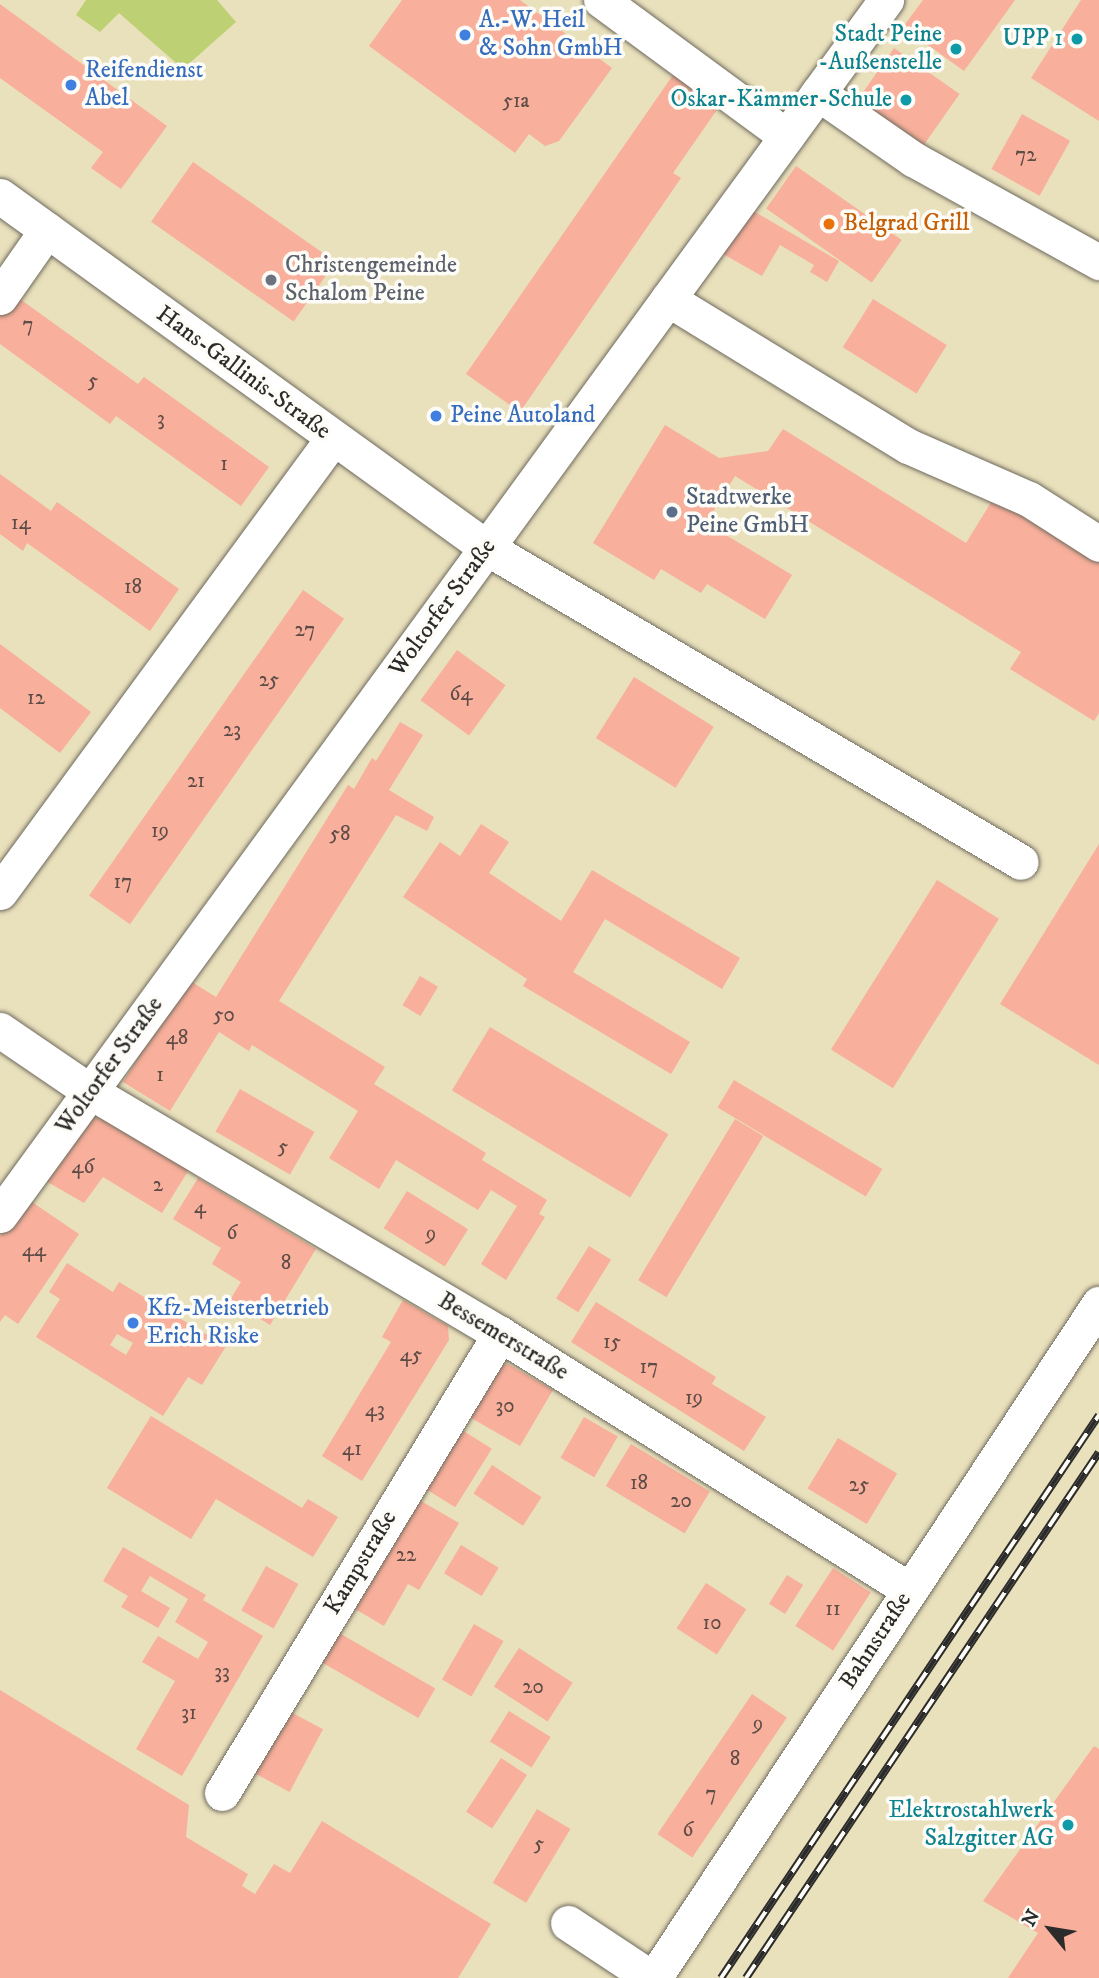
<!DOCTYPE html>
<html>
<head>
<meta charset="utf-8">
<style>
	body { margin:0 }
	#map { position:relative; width:1099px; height:1978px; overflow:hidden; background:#e9e0bc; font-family:"IM FELL DW Pica",serif }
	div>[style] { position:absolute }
	.green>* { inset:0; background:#bdd073 }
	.building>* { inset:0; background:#f8af9b; transform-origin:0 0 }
	.roads { filter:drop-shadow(0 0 2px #6e6a5e) drop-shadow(0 0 2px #6e6a5e) }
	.minor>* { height:35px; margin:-17.5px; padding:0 17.5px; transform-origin:17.5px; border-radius:17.5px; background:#fff }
	.rail>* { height:8px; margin-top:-4px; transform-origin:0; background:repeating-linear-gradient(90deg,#fdfcf7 0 16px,#2b2b2b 0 32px); box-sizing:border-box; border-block:2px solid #2b2b2b }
	.dots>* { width:19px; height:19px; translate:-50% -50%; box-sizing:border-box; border:4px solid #fdfcf7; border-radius:50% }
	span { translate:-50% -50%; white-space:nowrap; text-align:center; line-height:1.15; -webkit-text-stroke:7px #fdfcf7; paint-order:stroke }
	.number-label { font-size:21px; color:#5e4c47 }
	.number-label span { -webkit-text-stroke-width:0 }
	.shop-label { font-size:24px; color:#366cbe }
	.left { translate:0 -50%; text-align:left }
	.culture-label { font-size:24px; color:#0d838f }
	.right { translate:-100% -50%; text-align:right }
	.food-label { font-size:24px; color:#c56008 }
	.worship-label { font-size:24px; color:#5b616d }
	.street-label { font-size:24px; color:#2b2b2b }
	.service-label { font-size:24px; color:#4e5e75 }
	.north { position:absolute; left:1015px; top:1894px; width:70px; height:70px; -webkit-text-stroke:5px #fdfcf7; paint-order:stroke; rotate:300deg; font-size:19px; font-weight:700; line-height:28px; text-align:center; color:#2b2b2b }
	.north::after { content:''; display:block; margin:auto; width:24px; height:32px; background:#2b2b2b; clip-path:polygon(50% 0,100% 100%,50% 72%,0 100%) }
</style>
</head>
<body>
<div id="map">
	<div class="green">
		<i style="clip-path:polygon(86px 0,217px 0,236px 22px,183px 69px,119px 13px,100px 32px,76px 15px)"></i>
	</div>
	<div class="building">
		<i style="clip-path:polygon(402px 0,520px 0,612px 68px,559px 141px,545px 146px,529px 134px,515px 153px,369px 46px)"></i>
		<i style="clip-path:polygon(923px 0,1015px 0,964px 71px,903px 27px)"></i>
		<i style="clip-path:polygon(1081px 0,1099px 0,1099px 121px,1031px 78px)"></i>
		<i style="clip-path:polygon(0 4px,167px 126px,121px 189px,91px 168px,103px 152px,0 78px)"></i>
		<i style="left:894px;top:48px;width:80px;height:71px;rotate:35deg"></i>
		<i style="clip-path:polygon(675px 72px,721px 104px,673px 173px,681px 178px,520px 412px,466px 374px)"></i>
		<i style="left:1022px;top:114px;width:55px;height:63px;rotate:29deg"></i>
		<i style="left:193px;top:162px;width:174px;height:73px;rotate:35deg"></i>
		<i style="left:796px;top:166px;width:129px;height:52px;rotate:35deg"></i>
		<i style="clip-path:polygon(750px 209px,839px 261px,827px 282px,810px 272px,814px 265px,780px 245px,762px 276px,723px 254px)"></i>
		<i style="clip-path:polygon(13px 294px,138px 384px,144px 377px,269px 467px,241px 506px,116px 416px,110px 424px,0 344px,0 312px)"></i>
		<i style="left:873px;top:299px;width:87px;height:57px;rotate:32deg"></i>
		<i style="clip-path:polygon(665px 425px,719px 458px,768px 451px,783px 429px,966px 543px,998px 491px,1099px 553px,1099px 713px,1094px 721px,1010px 669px,1021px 652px,735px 476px,706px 523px,792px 575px,765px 619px,707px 584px,701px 593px,661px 569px,654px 580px,593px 543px)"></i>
		<i style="clip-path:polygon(0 474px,51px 511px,57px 502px,179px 589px,150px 631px,27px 543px,23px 551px,0 534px)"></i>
		<i style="left:303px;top:590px;width:50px;height:373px;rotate:35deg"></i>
		<i style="clip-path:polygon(0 644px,91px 712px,60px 753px,0 708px)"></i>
		<i style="left:457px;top:650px;width:60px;height:62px;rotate:36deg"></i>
		<i style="left:634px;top:677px;width:94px;height:72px;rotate:32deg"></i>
		<i style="clip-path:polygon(400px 722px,423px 735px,389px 790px,434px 817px,427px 831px,396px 815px,279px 1001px,385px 1067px,374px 1084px,486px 1153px,482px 1160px,547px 1200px,539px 1214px,545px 1217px,506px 1280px,481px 1264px,517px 1206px,491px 1190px,478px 1210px,396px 1160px,379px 1189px,329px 1158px,358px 1111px,252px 1045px,249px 1051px,219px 1032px,170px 1111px,123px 1082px,187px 979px,216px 997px,348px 785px,354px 789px,372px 758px,376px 761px)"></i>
		<i style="clip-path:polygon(481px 824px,509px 842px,489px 873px,561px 921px,592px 870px,740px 958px,722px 989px,605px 919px,573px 972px,690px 1042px,671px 1074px,523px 986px,527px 979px,403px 897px,440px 842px,460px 856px)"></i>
		<i style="clip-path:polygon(1099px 844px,1099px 1065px,1000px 1004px)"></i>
		<i style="left:937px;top:880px;width:73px;height:200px;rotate:32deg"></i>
		<i style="left:420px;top:976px;width:21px;height:34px;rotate:31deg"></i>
		<i style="left:490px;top:1027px;width:208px;height:74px;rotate:31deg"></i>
		<i style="left:734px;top:1080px;width:173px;height:32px;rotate:31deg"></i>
		<i style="left:240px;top:1089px;width:86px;height:49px;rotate:30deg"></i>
		<i style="clip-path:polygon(87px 1118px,109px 1118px,190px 1168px,162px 1213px,103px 1177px,84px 1203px,44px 1180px)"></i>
		<i style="left:735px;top:1119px;width:33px;height:188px;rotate:31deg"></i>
		<i style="clip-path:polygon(198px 1178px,316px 1249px,270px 1325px,230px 1300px,241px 1282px,212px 1264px,221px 1248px,173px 1219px)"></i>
		<i style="left:407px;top:1191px;width:72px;height:44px;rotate:32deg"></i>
		<i style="clip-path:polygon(26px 1198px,79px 1234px,18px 1324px,5px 1315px,0 1322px,0 1236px)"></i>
		<i style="left:589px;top:1246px;width:26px;height:62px;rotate:32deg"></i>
		<i style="clip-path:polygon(evenodd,67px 1263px,113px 1292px,119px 1282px,226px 1346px,202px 1385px,188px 1377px,163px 1416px,36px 1337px,60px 1299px,49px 1292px,67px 1263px,117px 1334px,133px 1343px,126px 1355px,110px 1345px,117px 1334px)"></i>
		<i style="clip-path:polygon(403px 1300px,448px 1326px,449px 1340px,362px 1481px,322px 1456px,391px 1342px,382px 1337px)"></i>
		<i style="clip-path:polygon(596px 1302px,716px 1377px,712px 1384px,766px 1417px,744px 1451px,571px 1342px)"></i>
		<i style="clip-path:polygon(508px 1364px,553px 1390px,520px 1446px,466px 1415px,493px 1367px)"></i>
		<i style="clip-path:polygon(151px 1416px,302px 1508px,308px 1499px,338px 1517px,313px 1557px,216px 1499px,191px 1539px,107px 1488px)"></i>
		<i style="left:584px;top:1417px;width:39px;height:47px;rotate:30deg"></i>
		<i style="left:457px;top:1427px;width:41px;height:69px;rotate:32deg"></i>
		<i style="left:838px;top:1438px;width:69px;height:59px;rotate:31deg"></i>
		<i style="left:631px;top:1444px;width:92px;height:49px;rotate:31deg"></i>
		<i style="left:492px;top:1465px;width:59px;height:34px;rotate:33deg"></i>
		<i style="clip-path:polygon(414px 1497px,459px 1523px,419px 1590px,408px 1584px,384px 1626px,350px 1606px)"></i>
		<i style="left:461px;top:1545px;width:44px;height:33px;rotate:31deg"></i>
		<i style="clip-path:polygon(123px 1547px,206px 1595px,203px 1600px,263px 1636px,182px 1776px,136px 1749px,175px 1681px,142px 1662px,158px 1636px,198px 1659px,208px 1642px,175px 1622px,188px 1599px,150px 1576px,141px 1591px,170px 1608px,158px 1628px,121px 1607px,128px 1596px,103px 1581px)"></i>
		<i style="left:266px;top:1566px;width:37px;height:51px;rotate:29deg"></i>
		<i style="left:833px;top:1568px;width:45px;height:69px;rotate:33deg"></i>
		<i style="left:787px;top:1575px;width:19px;height:34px;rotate:32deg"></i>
		<i style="left:706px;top:1583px;width:48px;height:54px;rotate:33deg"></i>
		<i style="left:474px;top:1624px;width:34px;height:64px;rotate:30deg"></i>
		<i style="left:334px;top:1630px;width:117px;height:34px;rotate:30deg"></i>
		<i style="left:519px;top:1648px;width:64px;height:46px;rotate:33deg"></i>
		<i style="clip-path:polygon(0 1690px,189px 1805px,186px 1837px,248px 1874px,242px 1886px,255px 1894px,274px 1864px,290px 1873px,322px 1821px,491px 1924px,458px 1978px,0 1978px)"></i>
		<i style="left:752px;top:1694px;width:42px;height:169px;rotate:34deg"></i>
		<i style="left:285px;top:1709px;width:43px;height:71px;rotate:28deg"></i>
		<i style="left:509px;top:1711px;width:49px;height:36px;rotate:32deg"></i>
		<i style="clip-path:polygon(1094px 1746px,1099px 1749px,1099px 1978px,1008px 1978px,1038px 1933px,983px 1901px)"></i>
		<i style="left:501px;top:1758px;width:31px;height:64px;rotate:33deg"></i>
		<i style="left:537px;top:1809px;width:39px;height:86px;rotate:31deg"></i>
	</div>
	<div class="roads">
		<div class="minor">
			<i style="left:601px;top:0;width:230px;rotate:36.3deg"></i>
			<i style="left:818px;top:93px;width:116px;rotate:34.8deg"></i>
			<i style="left:913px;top:159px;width:213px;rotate:29deg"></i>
			<i style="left:0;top:196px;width:601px;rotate:35.86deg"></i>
			<i style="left:487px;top:548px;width:619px;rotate:30.46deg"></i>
			<i style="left:0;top:297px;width:82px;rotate:-55deg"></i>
			<i style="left:668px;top:299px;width:281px;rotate:31.5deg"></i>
			<i style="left:908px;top:446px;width:132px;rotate:23.7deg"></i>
			<i style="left:1029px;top:499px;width:83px;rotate:32.7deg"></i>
			<i style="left:0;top:892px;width:563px;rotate:-53.74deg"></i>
			<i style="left:0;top:1030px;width:110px;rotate:34.3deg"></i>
			<i style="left:91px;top:1092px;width:475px;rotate:30.6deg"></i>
			<i style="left:500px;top:1334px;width:483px;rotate:32deg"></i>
			<i style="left:0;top:1215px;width:1504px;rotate:-53.9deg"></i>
			<i style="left:222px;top:1793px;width:537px;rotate:-58.8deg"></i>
			<i style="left:568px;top:1923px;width:100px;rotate:33.5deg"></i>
			<i style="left:654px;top:1978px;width:808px;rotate:-56.57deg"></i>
		</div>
	</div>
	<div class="rail">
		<i style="left:721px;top:1978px;width:678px;rotate:-56.12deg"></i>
		<i style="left:746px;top:1978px;width:633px;rotate:-56.13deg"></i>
	</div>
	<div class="dots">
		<i style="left:465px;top:35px;background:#3f7fe0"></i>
		<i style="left:1077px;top:39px;background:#0f9aa8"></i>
		<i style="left:956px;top:49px;background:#0f9aa8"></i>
		<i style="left:71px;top:85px;background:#3f7fe0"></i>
		<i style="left:906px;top:100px;background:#0f9aa8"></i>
		<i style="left:829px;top:224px;background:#e8710a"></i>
		<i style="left:271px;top:280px;background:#6b7280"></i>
		<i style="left:436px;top:416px;background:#3f7fe0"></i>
		<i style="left:672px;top:512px;background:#5c6f8a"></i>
		<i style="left:133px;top:1323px;background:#3f7fe0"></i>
		<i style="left:1068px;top:1825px;background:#0f9aa8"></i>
	</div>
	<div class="number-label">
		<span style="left:516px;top:101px">51a</span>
		<span style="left:1026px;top:155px">72</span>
		<span style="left:28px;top:325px">7</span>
		<span style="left:93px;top:381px">5</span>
		<span style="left:161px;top:419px">3</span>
		<span style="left:224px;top:464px">1</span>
		<span style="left:21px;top:523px">14</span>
		<span style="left:133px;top:587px">18</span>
		<span style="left:305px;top:630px">27</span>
		<span style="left:269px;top:680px">25</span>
		<span style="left:461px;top:694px">64</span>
		<span style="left:36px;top:698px">12</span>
		<span style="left:232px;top:730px">23</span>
		<span style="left:196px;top:781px">21</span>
		<span style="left:160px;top:831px">19</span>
		<span style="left:340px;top:834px">58</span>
		<span style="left:123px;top:882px">17</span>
		<span style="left:224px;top:1015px">50</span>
		<span style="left:177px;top:1038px">48</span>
		<span style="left:160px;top:1075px">1</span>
		<span style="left:283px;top:1147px">5</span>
		<span style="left:83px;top:1167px">46</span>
		<span style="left:158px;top:1185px">2</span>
		<span style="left:200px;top:1207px">4</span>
		<span style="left:232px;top:1233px">6</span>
		<span style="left:431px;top:1234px">9</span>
		<span style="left:34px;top:1250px">44</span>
		<span style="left:286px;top:1263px">8</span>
		<span style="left:612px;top:1342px">15</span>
		<span style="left:411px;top:1355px">45</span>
		<span style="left:649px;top:1367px">17</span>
		<span style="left:694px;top:1398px">19</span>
		<span style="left:505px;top:1406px">30</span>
		<span style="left:375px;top:1410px">43</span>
		<span style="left:352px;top:1449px">41</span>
		<span style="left:639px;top:1483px">18</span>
		<span style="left:859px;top:1485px">25</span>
		<span style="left:681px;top:1501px">20</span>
		<span style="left:406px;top:1555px">22</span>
		<span style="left:833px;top:1609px">11</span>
		<span style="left:712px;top:1623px">10</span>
		<span style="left:222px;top:1672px">33</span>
		<span style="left:533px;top:1687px">20</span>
		<span style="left:189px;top:1713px">31</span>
		<span style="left:758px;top:1724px">9</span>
		<span style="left:735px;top:1759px">8</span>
		<span style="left:711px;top:1794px">7</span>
		<span style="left:688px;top:1830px">6</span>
		<span style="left:539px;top:1844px">5</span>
	</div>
	<div class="shop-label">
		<span class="left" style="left:479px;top:35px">A.-W. Heil<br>&amp; Sohn GmbH</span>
		<span class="left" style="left:85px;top:85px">Reifendienst<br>Abel</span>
		<span class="left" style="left:450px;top:416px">Peine Autoland</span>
		<span class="left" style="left:147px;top:1323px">Kfz-Meisterbetrieb<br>Erich Riske</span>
	</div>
	<div class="culture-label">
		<span class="right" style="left:942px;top:49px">Stadt Peine<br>-Außenstelle</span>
		<span class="right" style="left:1063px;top:39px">UPP 1</span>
		<span class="right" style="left:892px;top:100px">Oskar-Kämmer-Schule</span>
		<span class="right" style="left:1054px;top:1825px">Elektrostahlwerk<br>Salzgitter AG</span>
	</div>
	<div class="food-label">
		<span class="left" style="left:843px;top:224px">Belgrad Grill</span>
	</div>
	<div class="worship-label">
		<span class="left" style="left:285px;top:280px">Christengemeinde<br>Schalom Peine</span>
	</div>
	<div class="street-label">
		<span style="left:243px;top:373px;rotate:36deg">Hans-Gallinis-Straße</span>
		<span style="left:443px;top:608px;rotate:-54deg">Woltorfer Straße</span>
		<span style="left:110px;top:1066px;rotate:-54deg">Woltorfer Straße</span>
		<span style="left:503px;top:1337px;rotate:31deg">Bessemerstraße</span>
		<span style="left:361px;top:1563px;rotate:-59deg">Kampstraße</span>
		<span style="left:876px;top:1641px;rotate:-57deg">Bahnstraße</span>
	</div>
	<div class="service-label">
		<span class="left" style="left:686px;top:512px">Stadtwerke<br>Peine GmbH</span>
	</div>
	<div class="north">N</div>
</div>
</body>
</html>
